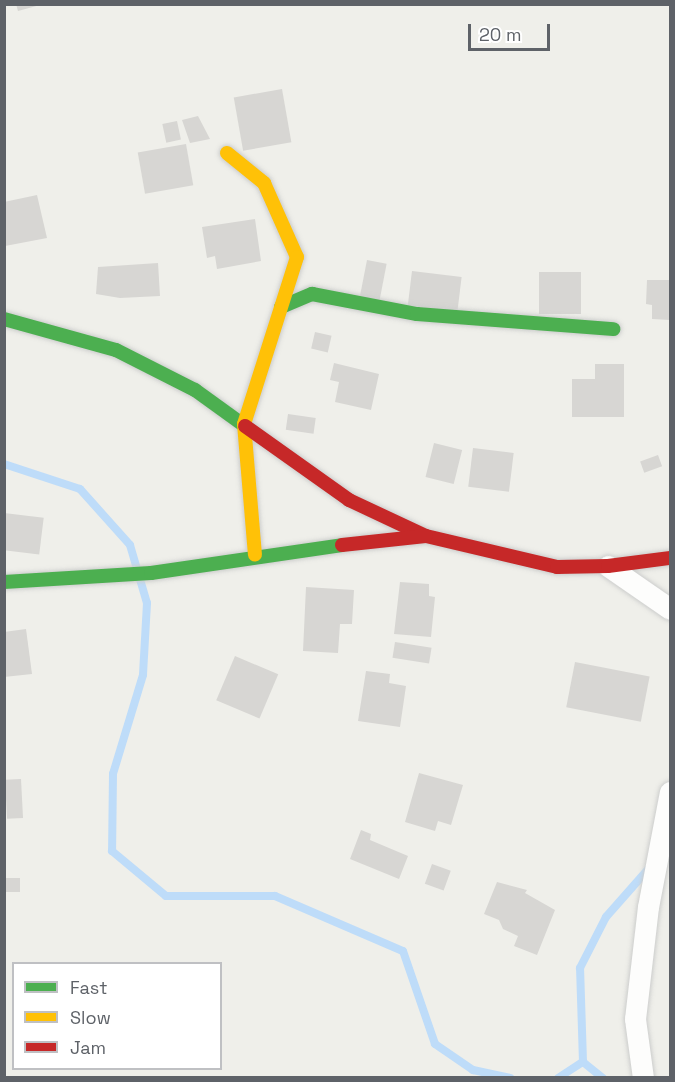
<!DOCTYPE html>
<html>
<head>
<meta charset="utf-8">
<style>
	body { margin:0 }
	#map { position:relative; width:675px; height:1082px; overflow:hidden; background:#efefea; font-family:"Space Grotesk",sans-serif }
	div>[style] { position:absolute }
	.stream>* { height:8px; margin:-4px; padding:0 4px; transform-origin:4px; border-radius:4px; background:#bedcf9 }
	.building>* { inset:0; background:#d7d6d3; transform-origin:0 0 }
	.roads { filter:drop-shadow(0 0 2px #cccdcc) drop-shadow(0 0 2px #cccdcc) }
	.street>* { height:21px; margin:-10.5px; padding:0 10.5px; transform-origin:10.5px; border-radius:10.5px; background:#fdfdfc }
	.fast>* { height:14px; margin:-7px; padding:0 7px; transform-origin:7px; border-radius:7px; background:#4caf50 }
	.slow>* { height:14px; margin:-7px; padding:0 7px; transform-origin:7px; border-radius:7px; background:#ffc107 }
	.jam>* { height:14px; margin:-7px; padding:0 7px; transform-origin:7px; border-radius:7px; background:#c62828 }
	span { translate:-50% -50%; white-space:nowrap; text-align:center; line-height:1.15; -webkit-text-stroke:6px #fff; paint-order:stroke }
	.frame { position:absolute; inset:0; border:6px solid #5e6268; pointer-events:none }
	.legend { position:absolute; left:12px; top:962px; width:210px; height:108px; box-sizing:border-box; background:#fff; border:2px solid #bfc0c3; margin:0; padding:8px 10px; list-style:none; font-size:18px; color:#5e6268 }
	.legend li { display:flex; align-items:center; gap:12px; height:30px }
	.legend b { width:30px; border:2px solid #bfc0c3 }
	.scale { position:absolute; left:468px; top:24px; width:82px; height:27px; box-sizing:border-box; border:3px solid #5e6268; border-top:0; padding-left:8px; font-size:18px; line-height:21px; white-space:nowrap; color:#5e6268; -webkit-text-stroke:4px #fff; paint-order:stroke }
</style>
</head>
<body>
<div id="map">
	<div class="stream">
		<i style="left:4px;top:464px;width:80px;rotate:18.2deg"></i>
		<i style="left:80px;top:489px;width:75px;rotate:48.2deg"></i>
		<i style="left:130px;top:545px;width:60px;rotate:73.7deg"></i>
		<i style="left:147px;top:603px;width:72px;rotate:93.2deg"></i>
		<i style="left:143px;top:675px;width:103px;rotate:106.9deg"></i>
		<i style="left:113px;top:774px;width:77px;rotate:90.7deg"></i>
		<i style="left:112px;top:851px;width:70px;rotate:39.8deg"></i>
		<i style="left:166px;top:896px;width:109px"></i>
		<i style="left:275px;top:896px;width:139px;rotate:23.3deg"></i>
		<i style="left:403px;top:951px;width:98px;rotate:71deg"></i>
		<i style="left:435px;top:1044px;width:46px;rotate:34.4deg"></i>
		<i style="left:473px;top:1070px;width:38px;rotate:12deg"></i>
		<i style="left:583px;top:1062px;width:26px;rotate:39deg"></i>
		<i style="left:558px;top:1078px;width:30px;rotate:-33deg"></i>
		<i style="left:583px;top:1062px;width:94px;rotate:-91.8deg"></i>
		<i style="left:580px;top:968px;width:57px;rotate:-63deg"></i>
		<i style="left:606px;top:917px;width:68px;rotate:-48.6deg"></i>
	</div>
	<div class="building">
		<i style="clip-path:polygon(16px 4px,40px 4px,40px 5px,18px 11px)"></i>
		<i style="left:282px;top:89px;width:54px;height:49px;rotate:80deg"></i>
		<i style="clip-path:polygon(198px 116px,210px 139px,190px 143px,182px 120px)"></i>
		<i style="left:177px;top:121px;width:19px;height:15px;rotate:78deg"></i>
		<i style="left:186px;top:144px;width:42px;height:49px;rotate:80deg"></i>
		<i style="clip-path:polygon(37px 195px,47px 238px,5px 246px,4px 202px)"></i>
		<i style="clip-path:polygon(255px 219px,261px 261px,217px 269px,215px 256px,207px 258px,202px 227px)"></i>
		<i style="left:367px;top:260px;width:20px;height:37px;rotate:11deg"></i>
		<i style="clip-path:polygon(158px 263px,160px 296px,120px 298px,96px 294px,98px 267px)"></i>
		<i style="left:412px;top:271px;width:50px;height:35px;rotate:7deg"></i>
		<i style="left:539px;top:272px;width:42px;height:42px"></i>
		<i style="clip-path:polygon(647px 280px,670px 280px,670px 320px,652px 319px,652px 305px,646px 304px)"></i>
		<i style="left:315px;top:332px;width:17px;height:17px;rotate:13deg"></i>
		<i style="clip-path:polygon(334px 363px,379px 374px,371px 410px,335px 402px,339px 382px,330px 380px)"></i>
		<i style="clip-path:polygon(595px 364px,624px 364px,624px 417px,572px 417px,572px 379px,595px 379px)"></i>
		<i style="left:288px;top:414px;width:28px;height:16px;rotate:8deg"></i>
		<i style="left:434px;top:443px;width:29px;height:35px;rotate:14deg"></i>
		<i style="left:473px;top:448px;width:41px;height:39px;rotate:7deg"></i>
		<i style="left:658px;top:455px;width:12px;height:19px;rotate:70deg"></i>
		<i style="left:4px;top:513px;width:40px;height:37px;rotate:7deg"></i>
		<i style="clip-path:polygon(400px 582px,429px 584px,429px 596px,435px 597px,431px 637px,394px 634px)"></i>
		<i style="clip-path:polygon(306px 587px,354px 590px,352px 624px,340px 624px,338px 653px,303px 651px)"></i>
		<i style="clip-path:polygon(26px 629px,32px 674px,4px 677px,4px 632px)"></i>
		<i style="left:395px;top:642px;width:37px;height:16px;rotate:9deg"></i>
		<i style="left:235px;top:656px;width:47px;height:48px;rotate:23deg"></i>
		<i style="left:575px;top:662px;width:76px;height:46px;rotate:11deg"></i>
		<i style="clip-path:polygon(366px 671px,390px 674px,389px 683px,406px 686px,400px 727px,358px 721px)"></i>
		<i style="clip-path:polygon(419px 773px,463px 785px,451px 825px,438px 821px,435px 831px,405px 822px)"></i>
		<i style="left:21px;top:779px;width:39px;height:16px;rotate:87deg"></i>
		<i style="clip-path:polygon(361px 830px,371px 834px,370px 840px,408px 856px,399px 879px,350px 859px)"></i>
		<i style="left:432px;top:864px;width:20px;height:21px;rotate:20deg"></i>
		<i style="left:4px;top:878px;width:16px;height:14px"></i>
		<i style="clip-path:polygon(497px 882px,527px 890px,525px 893px,555px 910px,537px 955px,514px 946px,518px 936px,503px 929px,499px 920px,484px 914px)"></i>
	</div>
	<div class="roads">
		<div class="street">
			<i style="left:608px;top:566px;width:75px;rotate:34.7deg"></i>
			<i style="left:643px;top:1078px;width:60px;rotate:-97.7deg"></i>
			<i style="left:635px;top:1019px;width:113px;rotate:-83.4deg"></i>
			<i style="left:648px;top:907px;width:117px;rotate:-79.2deg"></i>
		</div>
		<div class="fast">
			<i style="left:281px;top:307px;width:34px;rotate:-23deg"></i>
			<i style="left:312px;top:294px;width:107px;rotate:10.8deg"></i>
			<i style="left:417px;top:314px;width:197px;rotate:4.4deg"></i>
			<i style="left:4px;top:319px;width:116px;rotate:15.5deg"></i>
			<i style="left:116px;top:350px;width:89px;rotate:26.9deg"></i>
			<i style="left:195px;top:390px;width:62px;rotate:35.8deg"></i>
			<i style="left:4px;top:582px;width:147px;rotate:-3.5deg"></i>
			<i style="left:151px;top:573px;width:193px;rotate:-8.3deg"></i>
		</div>
		<div class="slow">
			<i style="left:227px;top:153px;width:48px;rotate:39deg"></i>
			<i style="left:264px;top:183px;width:81px;rotate:66deg"></i>
			<i style="left:297px;top:257px;width:175px;rotate:107.6deg"></i>
			<i style="left:244px;top:424px;width:131px;rotate:85.2deg"></i>
		</div>
		<div class="jam">
			<i style="left:245px;top:426px;width:128px;rotate:35.4deg"></i>
			<i style="left:349px;top:500px;width:85px;rotate:25.1deg"></i>
			<i style="left:426px;top:536px;width:135px;rotate:13.3deg"></i>
			<i style="left:557px;top:567px;width:51px;rotate:-1.1deg"></i>
			<i style="left:608px;top:566px;width:63px;rotate:-7.4deg"></i>
			<i style="left:342px;top:545px;width:84px;rotate:-6.1deg"></i>
		</div>
	</div>
	<div class="frame"></div>
	<ul class="legend">
	<li><b style="height:8px;background:#4caf50"></b>Fast</li>
	<li><b style="height:8px;background:#ffc107"></b>Slow</li>
	<li><b style="height:8px;background:#c62828"></b>Jam</li>
	</ul>
	<div class="scale">20 m</div>
</div>
</body>
</html>
